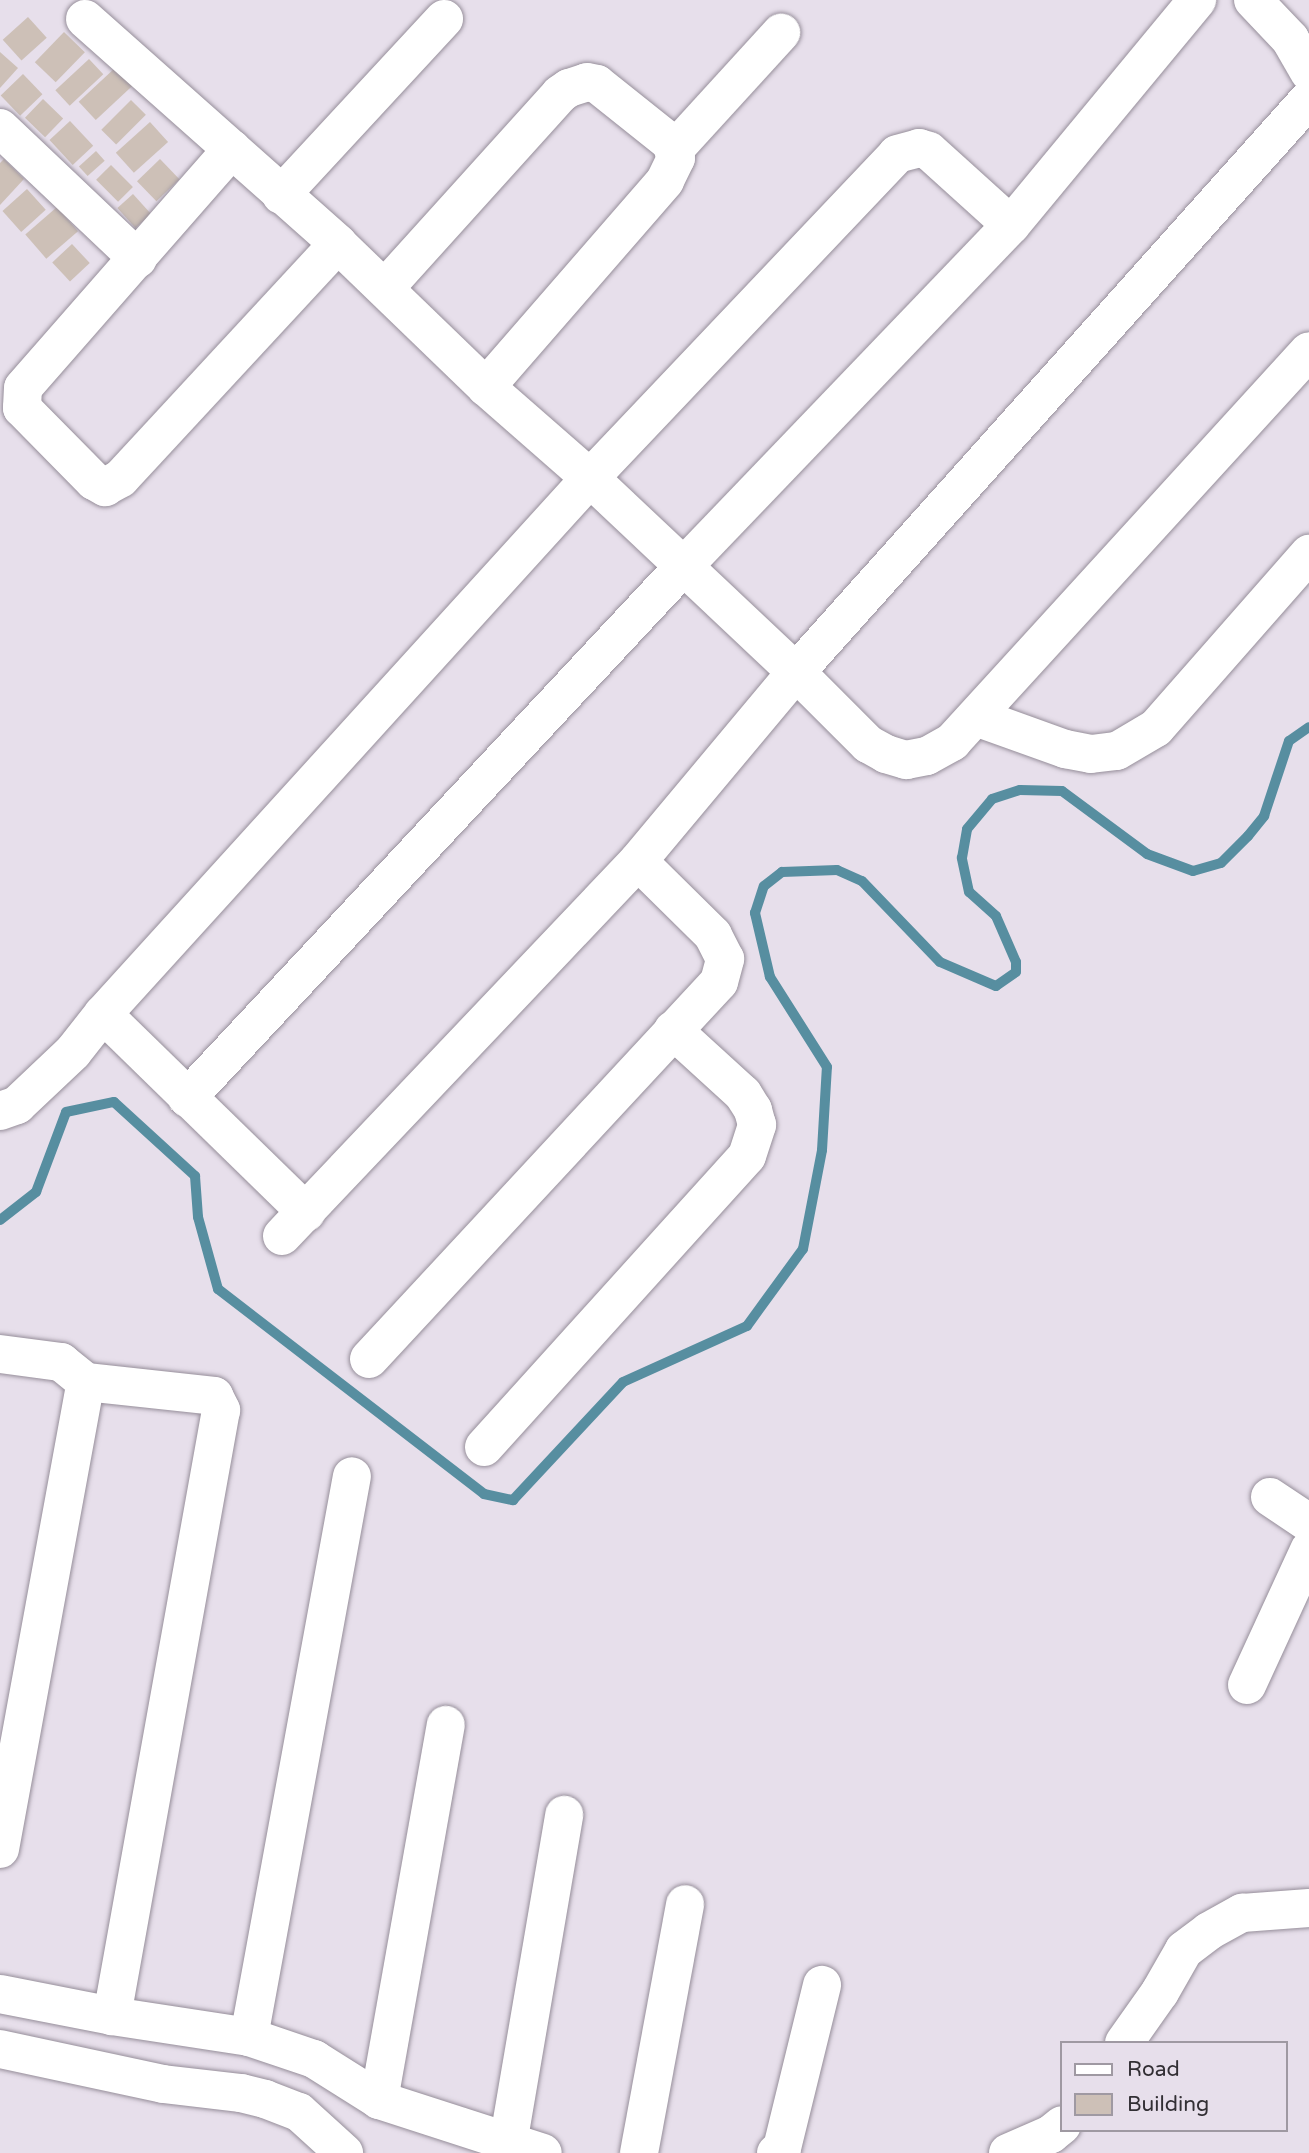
<!DOCTYPE html>
<html>
<head>
<meta charset="utf-8">
<style>
	body { margin:0 }
	#map { position:relative; width:1309px; height:2153px; overflow:hidden; background:#e7dfeb; font-family:"Varela Round",sans-serif }
	div>[style] { position:absolute }
	.stream>* { height:10px; margin:-5px; padding:0 5px; transform-origin:5px; border-radius:5px; background:#578ea0 }
	.building>* { inset:0; background:#cdc0b7; transform-origin:0 0 }
	.roads { filter:drop-shadow(0 0 2px #968e9a) drop-shadow(0 0 2px #968e9a) }
	.minor>* { height:38px; margin:-19px; padding:0 19px; transform-origin:19px; border-radius:19px; background:#fff }
	span { translate:-50% -50%; white-space:nowrap; text-align:center; line-height:1.15; -webkit-text-stroke:5px #e7dfeb; paint-order:stroke }
	.legend { position:absolute; left:1060px; top:2041px; width:228px; height:91px; box-sizing:border-box; background:#e7dfeb; border:2px solid #9f99a2; margin:0; padding:9px 12px; list-style:none; font-size:21px; color:#322f34 }
	.legend li { display:flex; align-items:center; gap:14px; height:35px }
	.legend b { width:35px; border:2px solid #9f99a2 }
</style>
</head>
<body>
<div id="map">
	<div class="stream">
		<i style="left:0;top:1220px;width:46px;rotate:-37.9deg"></i>
		<i style="left:36px;top:1192px;width:85px;rotate:-69.4deg"></i>
		<i style="left:66px;top:1112px;width:49px;rotate:-11.8deg"></i>
		<i style="left:114px;top:1102px;width:110px;rotate:42.4deg"></i>
		<i style="left:195px;top:1176px;width:41px;rotate:85.8deg"></i>
		<i style="left:198px;top:1217px;width:75px;rotate:74.5deg"></i>
		<i style="left:218px;top:1289px;width:336px;rotate:37.6deg"></i>
		<i style="left:484px;top:1494px;width:30px;rotate:12deg"></i>
		<i style="left:513px;top:1500px;width:161px;rotate:-47deg"></i>
		<i style="left:623px;top:1382px;width:136px;rotate:-24.3deg"></i>
		<i style="left:747px;top:1326px;width:95px;rotate:-54deg"></i>
		<i style="left:803px;top:1249px;width:101px;rotate:-79.1deg"></i>
		<i style="left:822px;top:1150px;width:83px;rotate:-86.6deg"></i>
		<i style="left:827px;top:1067px;width:107px;rotate:-122.3deg"></i>
		<i style="left:770px;top:977px;width:66px;rotate:-103.2deg"></i>
		<i style="left:755px;top:913px;width:28px;rotate:-72deg"></i>
		<i style="left:764px;top:886px;width:23px;rotate:-38deg"></i>
		<i style="left:782px;top:872px;width:55px;rotate:-2.1deg"></i>
		<i style="left:837px;top:870px;width:27px;rotate:24deg"></i>
		<i style="left:862px;top:881px;width:112px;rotate:46.1deg"></i>
		<i style="left:940px;top:962px;width:61px;rotate:23.2deg"></i>
		<i style="left:996px;top:986px;width:24px;rotate:-35deg"></i>
		<i style="left:1016px;top:972px;width:10px;rotate:-90deg"></i>
		<i style="left:1016px;top:962px;width:50px;rotate:-113.5deg"></i>
		<i style="left:996px;top:916px;width:36px;rotate:-138deg"></i>
		<i style="left:969px;top:892px;width:35px;rotate:-102deg"></i>
		<i style="left:962px;top:858px;width:29px;rotate:-80deg"></i>
		<i style="left:967px;top:829px;width:39px;rotate:-50deg"></i>
		<i style="left:992px;top:799px;width:29px;rotate:-18deg"></i>
		<i style="left:1020px;top:790px;width:42px;rotate:1.4deg"></i>
		<i style="left:1062px;top:791px;width:106px;rotate:36.5deg"></i>
		<i style="left:1147px;top:854px;width:49px;rotate:20.3deg"></i>
		<i style="left:1193px;top:871px;width:29px;rotate:-16deg"></i>
		<i style="left:1221px;top:863px;width:38px;rotate:-45deg"></i>
		<i style="left:1248px;top:836px;width:26px;rotate:-51deg"></i>
		<i style="left:1264px;top:816px;width:79px;rotate:-71.6deg"></i>
		<i style="left:1289px;top:741px;width:24px;rotate:-35deg"></i>
	</div>
	<div class="building">
		<i style="left:28px;top:17px;width:28px;height:34px;rotate:48deg"></i>
		<i style="left:64px;top:32px;width:29px;height:42px;rotate:44deg"></i>
		<i style="clip-path:polygon(0 52px,18px 68px,0 88px)"></i>
		<i style="left:89px;top:59px;width:21px;height:46px;rotate:47deg"></i>
		<i style="left:116px;top:67px;width:25px;height:51px;rotate:47deg"></i>
		<i style="left:23px;top:74px;width:28px;height:31px;rotate:46deg"></i>
		<i style="left:43px;top:99px;width:28px;height:26px;rotate:44deg"></i>
		<i style="left:131px;top:100px;width:21px;height:42px;rotate:45deg"></i>
		<i style="left:70px;top:121px;width:34px;height:28px;rotate:47deg"></i>
		<i style="left:150px;top:122px;width:27px;height:46px;rotate:48deg"></i>
		<i style="left:96px;top:151px;width:13px;height:23px;rotate:48deg"></i>
		<i style="clip-path:polygon(4px 159px,24px 179px,0 205px,0 163px)"></i>
		<i style="left:160px;top:159px;width:28px;height:32px;rotate:46deg"></i>
		<i style="left:111px;top:165px;width:31px;height:21px;rotate:45deg"></i>
		<i style="left:27px;top:189px;width:28px;height:33px;rotate:48deg"></i>
		<i style="left:133px;top:194px;width:27px;height:21px;rotate:48deg"></i>
		<i style="left:57px;top:207px;width:32px;height:42px;rotate:49deg"></i>
		<i style="left:72px;top:244px;width:26px;height:27px;rotate:47deg"></i>
	</div>
	<div class="roads">
		<div class="minor">
			<i style="left:1253px;top:0;width:54px;rotate:46.5deg"></i>
			<i style="left:1290px;top:39px;width:38px;rotate:60deg"></i>
			<i style="left:85px;top:19px;width:339px;rotate:41.6deg"></i>
			<i style="left:338px;top:244px;width:206px;rotate:44deg"></i>
			<i style="left:486px;top:387px;width:138px;rotate:41.2deg"></i>
			<i style="left:590px;top:478px;width:283px;rotate:43.3deg"></i>
			<i style="left:796px;top:672px;width:102px;rotate:45deg"></i>
			<i style="left:868px;top:744px;width:21px;rotate:29deg"></i>
			<i style="left:886px;top:754px;width:21px;rotate:17deg"></i>
			<i style="left:906px;top:760px;width:21px;rotate:-11deg"></i>
			<i style="left:927px;top:756px;width:29px;rotate:-29deg"></i>
			<i style="left:952px;top:742px;width:529px;rotate:-47.6deg"></i>
			<i style="left:0;top:128px;width:190px;rotate:43.5deg"></i>
			<i style="left:232px;top:149px;width:317px;rotate:131.2deg"></i>
			<i style="left:23px;top:388px;width:20px;rotate:93deg"></i>
			<i style="left:22px;top:408px;width:103px;rotate:45.4deg"></i>
			<i style="left:94px;top:481px;width:13px;rotate:29deg"></i>
			<i style="left:105px;top:487px;width:18px;rotate:-29deg"></i>
			<i style="left:121px;top:478px;width:319px;rotate:-47.2deg"></i>
			<i style="left:674px;top:150px;width:159px;rotate:-47.6deg"></i>
			<i style="left:281px;top:195px;width:240px;rotate:-47.2deg"></i>
			<i style="left:385px;top:288px;width:261px;rotate:-47.9deg"></i>
			<i style="left:560px;top:94px;width:11px;rotate:-34deg"></i>
			<i style="left:569px;top:88px;width:19px;rotate:-18deg"></i>
			<i style="left:587px;top:82px;width:10px;rotate:11deg"></i>
			<i style="left:597px;top:84px;width:95px;rotate:38.6deg"></i>
			<i style="left:671px;top:143px;width:16px;rotate:72deg"></i>
			<i style="left:676px;top:158px;width:25px;rotate:116deg"></i>
			<i style="left:665px;top:181px;width:273px;rotate:131deg"></i>
			<i style="left:976px;top:717px;width:95px;rotate:19.8deg"></i>
			<i style="left:1065px;top:749px;width:26px;rotate:11deg"></i>
			<i style="left:1091px;top:754px;width:26px;rotate:-7deg"></i>
			<i style="left:1117px;top:751px;width:45px;rotate:-30.5deg"></i>
			<i style="left:1156px;top:728px;width:232px;rotate:-48.7deg"></i>
			<i style="left:103px;top:1014px;width:284px;rotate:44.3deg"></i>
			<i style="left:187px;top:1098px;width:727px;rotate:-46.95deg"></i>
			<i style="left:683px;top:567px;width:474px;rotate:-46.2deg"></i>
			<i style="left:1011px;top:225px;width:292px;rotate:-50.4deg"></i>
			<i style="left:0;top:1111px;width:18px;rotate:-19deg"></i>
			<i style="left:17px;top:1105px;width:77px;rotate:-43.4deg"></i>
			<i style="left:73px;top:1052px;width:48px;rotate:-51.7deg"></i>
			<i style="left:103px;top:1014px;width:724px;rotate:-47.74deg"></i>
			<i style="left:590px;top:478px;width:446px;rotate:-46.5deg"></i>
			<i style="left:897px;top:154px;width:23px;rotate:-15deg"></i>
			<i style="left:919px;top:148px;width:10px;rotate:17deg"></i>
			<i style="left:929px;top:151px;width:110px;rotate:42.1deg"></i>
			<i style="left:282px;top:1236px;width:517px;rotate:-46.49deg"></i>
			<i style="left:638px;top:861px;width:246px;rotate:-50.1deg"></i>
			<i style="left:796px;top:672px;width:769px;rotate:-48.16deg"></i>
			<i style="left:0;top:1354px;width:62px;rotate:7.5deg"></i>
			<i style="left:61px;top:1362px;width:32px;rotate:39deg"></i>
			<i style="left:369px;top:1359px;width:514px;rotate:-47.13deg"></i>
			<i style="left:719px;top:982px;width:24px;rotate:-75deg"></i>
			<i style="left:725px;top:959px;width:27px;rotate:-117deg"></i>
			<i style="left:713px;top:935px;width:105px;rotate:-135.4deg"></i>
			<i style="left:484px;top:1447px;width:392px;rotate:-47.9deg"></i>
			<i style="left:747px;top:1156px;width:33px;rotate:-72deg"></i>
			<i style="left:757px;top:1125px;width:16px;rotate:-105deg"></i>
			<i style="left:753px;top:1110px;width:19px;rotate:-122deg"></i>
			<i style="left:743px;top:1094px;width:95px;rotate:-137.6deg"></i>
			<i style="left:1270px;top:1497px;width:47px;rotate:33.7deg"></i>
			<i style="left:1247px;top:1685px;width:149px;rotate:-65.3deg"></i>
			<i style="left:0;top:1849px;width:475px;rotate:-79.6deg"></i>
			<i style="left:86px;top:1382px;width:129px;rotate:6.2deg"></i>
			<i style="left:214px;top:1396px;width:16px;rotate:63deg"></i>
			<i style="left:221px;top:1410px;width:616px;rotate:100.2deg"></i>
			<i style="left:0;top:1994px;width:114px;rotate:11.1deg"></i>
			<i style="left:112px;top:2016px;width:139px;rotate:8.7deg"></i>
			<i style="left:249px;top:2037px;width:69px;rotate:18.7deg"></i>
			<i style="left:314px;top:2059px;width:77px;rotate:32.2deg"></i>
			<i style="left:379px;top:2100px;width:172px;rotate:17.9deg"></i>
			<i style="left:249px;top:2037px;width:570px;rotate:-79.6deg"></i>
			<i style="left:1124px;top:2043px;width:62px;rotate:-54.8deg"></i>
			<i style="left:1160px;top:1992px;width:48px;rotate:-60.3deg"></i>
			<i style="left:1184px;top:1950px;width:31px;rotate:-37deg"></i>
			<i style="left:1209px;top:1931px;width:38px;rotate:-29deg"></i>
			<i style="left:1242px;top:1913px;width:67px;rotate:-4.3deg"></i>
			<i style="left:0;top:2049px;width:167px;rotate:12.1deg"></i>
			<i style="left:163px;top:2084px;width:79px;rotate:6.6deg"></i>
			<i style="left:241px;top:2093px;width:25px;rotate:14deg"></i>
			<i style="left:265px;top:2099px;width:36px;rotate:21deg"></i>
			<i style="left:299px;top:2112px;width:61px;rotate:42.3deg"></i>
			<i style="left:379px;top:2100px;width:381px;rotate:-79.9deg"></i>
			<i style="left:508px;top:2144px;width:334px;rotate:-80.3deg"></i>
			<i style="left:639px;top:2153px;width:253px;rotate:-79.5deg"></i>
			<i style="left:776px;top:2153px;width:8px;rotate:-40deg"></i>
			<i style="left:782px;top:2148px;width:168px;rotate:-76.2deg"></i>
			<i style="left:1008px;top:2153px;width:47px;rotate:-23.8deg"></i>
			<i style="left:1051px;top:2134px;width:14px;rotate:-39deg"></i>
		</div>
	</div>
	<ul class="legend">
	<li><b style="height:9px;background:#fff"></b>Road</li>
	<li><b style="height:19px;background:#cdc0b7"></b>Building</li>
	</ul>
</div>
</body>
</html>
